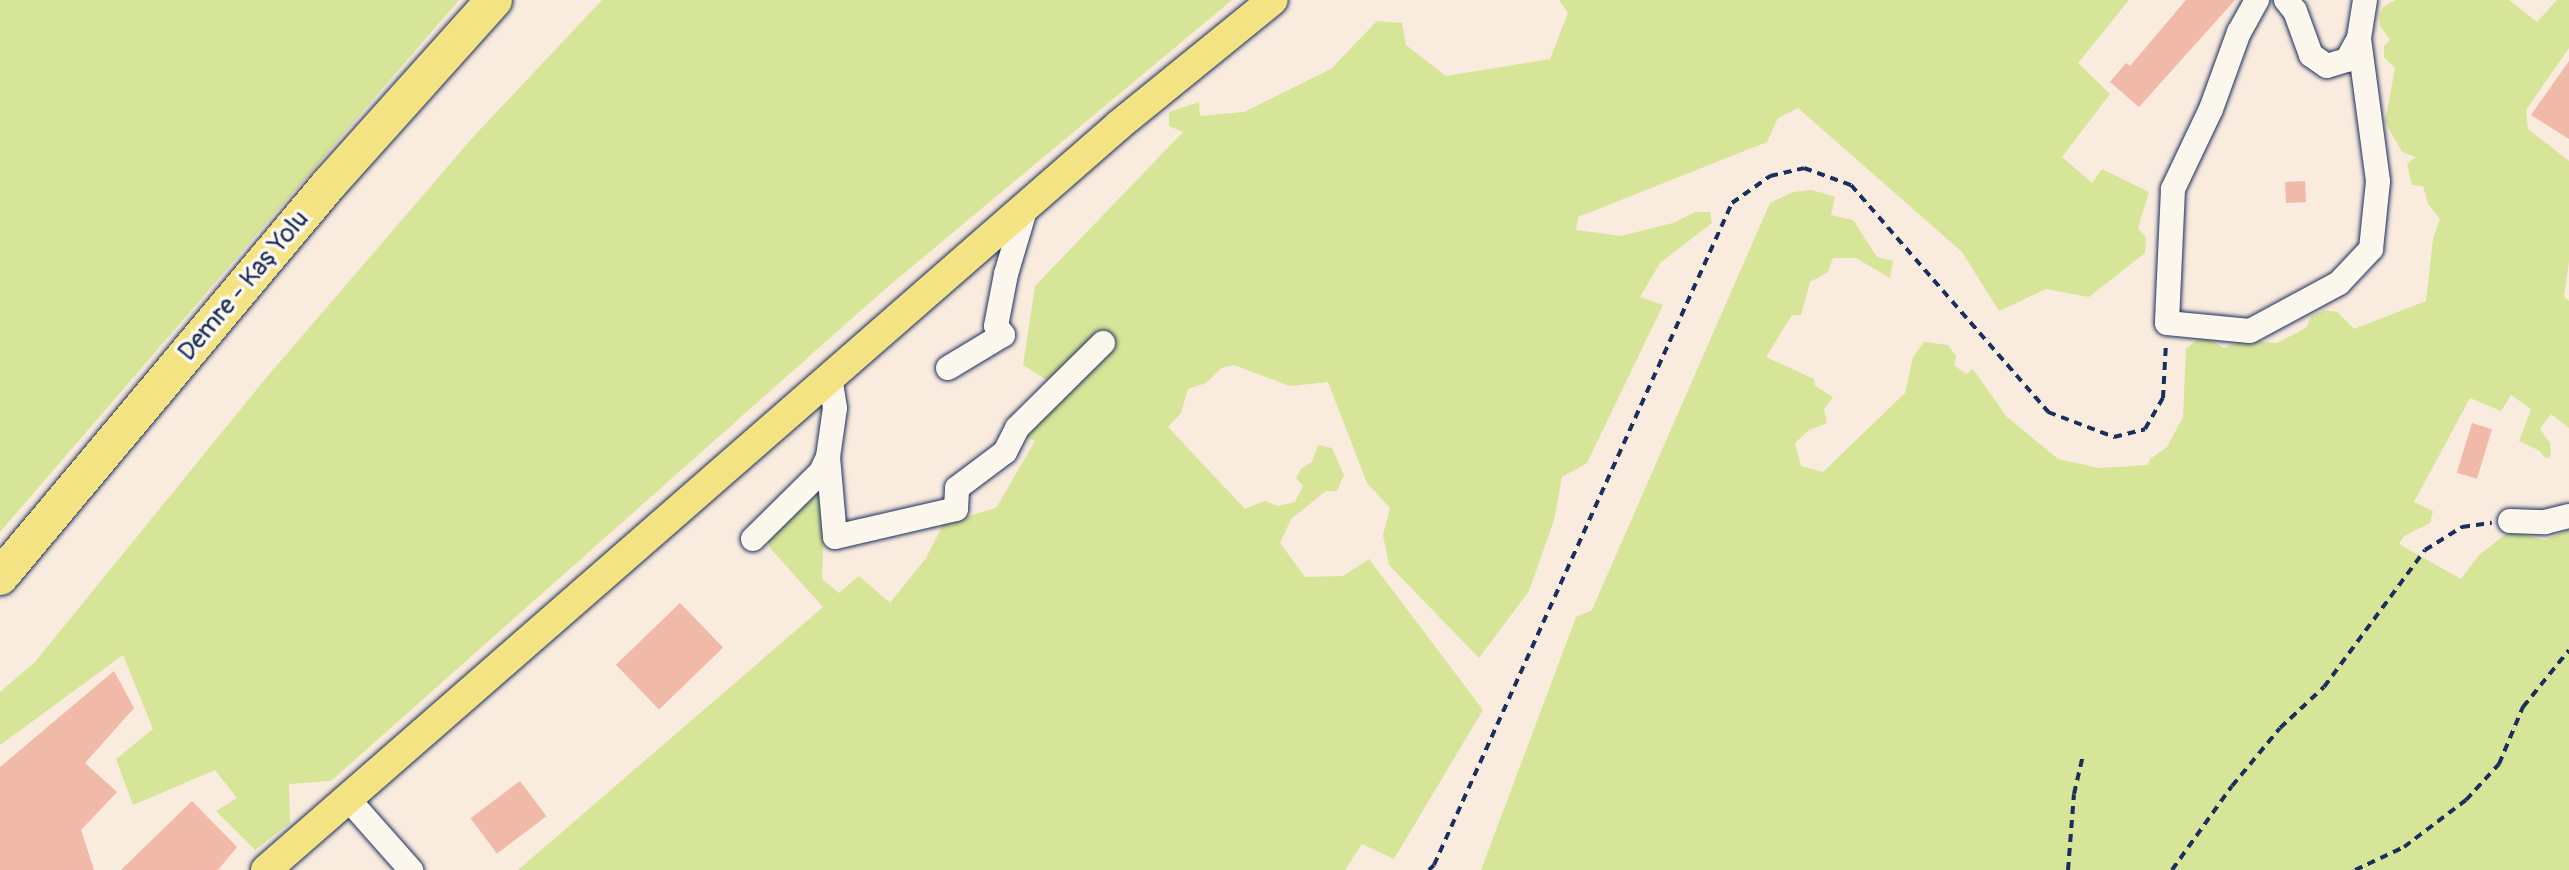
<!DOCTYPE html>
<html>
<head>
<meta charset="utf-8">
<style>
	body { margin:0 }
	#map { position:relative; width:2569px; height:870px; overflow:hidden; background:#f9ebde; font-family:Pangolin,sans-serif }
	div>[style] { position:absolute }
	.green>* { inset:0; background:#d6e598 }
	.building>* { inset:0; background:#f1b9a8; transform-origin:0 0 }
	.path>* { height:4px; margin-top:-2px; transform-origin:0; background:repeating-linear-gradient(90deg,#1b2f5e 0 8px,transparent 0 14px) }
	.roads { filter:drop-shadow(0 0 2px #1b2f5e) drop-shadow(0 0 2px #1b2f5e) }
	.minor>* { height:24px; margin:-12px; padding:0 12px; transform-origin:12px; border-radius:12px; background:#fbf7ec }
	.major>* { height:30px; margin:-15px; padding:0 15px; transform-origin:15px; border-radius:15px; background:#f4e382 }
	.highway>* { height:36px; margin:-18px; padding:0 18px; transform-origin:18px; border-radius:18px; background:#f4e382 }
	span { translate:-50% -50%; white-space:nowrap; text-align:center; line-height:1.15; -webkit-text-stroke:7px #fbf7ec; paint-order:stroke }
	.street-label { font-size:26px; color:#1b2f5e }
</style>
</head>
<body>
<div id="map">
	<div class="green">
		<i style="clip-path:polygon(0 0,459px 0,0 532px)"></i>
		<i style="clip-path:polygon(602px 0,1232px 0,884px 290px,331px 781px,289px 784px,290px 823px,255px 850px,216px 811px,237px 798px,215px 770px,133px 805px,116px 759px,153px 729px,123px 655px,0 745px,0 692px,35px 662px,266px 378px,474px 136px)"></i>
		<i style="clip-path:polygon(1559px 0,2129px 0,2078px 63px,2110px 94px,2062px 157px,2092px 183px,2102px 169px,2149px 192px,2138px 228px,2146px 238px,2145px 253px,2089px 297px,2046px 289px,1999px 311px,1962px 252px,1798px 108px,1778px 118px,1767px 142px,1578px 217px,1576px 230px,1621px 236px,1673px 223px,1695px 212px,1710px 212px,1712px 223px,1660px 263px,1640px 297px,1663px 305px,1587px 463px,1562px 477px,1554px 520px,1529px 591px,1479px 658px,1389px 565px,1383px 535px,1390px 508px,1367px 483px,1328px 382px,1290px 386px,1234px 365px,1221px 368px,1206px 383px,1188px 389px,1181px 413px,1168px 427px,1245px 509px,1265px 501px,1278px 506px,1295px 502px,1303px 486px,1296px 478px,1301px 469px,1312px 462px,1318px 445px,1332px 448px,1344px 475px,1337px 491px,1326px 491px,1291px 519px,1280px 543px,1305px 577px,1343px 576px,1369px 559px,1483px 710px,1394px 859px,1362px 844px,1345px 870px,518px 870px,823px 607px,770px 548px,767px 538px,820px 488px,825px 495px,822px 579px,839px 593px,859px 576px,890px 603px,926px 558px,944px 523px,996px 508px,1035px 441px,1021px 435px,1061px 389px,1023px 365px,1035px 286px,1183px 132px,1169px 126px,1169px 112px,1199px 102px,1200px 116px,1244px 112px,1331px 69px,1377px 21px,1402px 23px,1406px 45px,1446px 76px,1550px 59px,1568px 13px)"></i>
		<i style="clip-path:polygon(2396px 0,2509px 0,2537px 22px,2557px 0,2569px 0,2569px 48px,2526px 110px,2528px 129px,2569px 161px,2569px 261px,2564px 297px,2569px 301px,2569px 428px,2551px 414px,2540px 429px,2550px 443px,2551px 454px,2549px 458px,2544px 457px,2540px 451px,2519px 441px,2531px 409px,2511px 395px,2501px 411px,2470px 398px,2414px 502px,2433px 511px,2430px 523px,2404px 536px,2399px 544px,2461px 579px,2479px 555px,2510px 531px,2545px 540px,2569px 530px,2569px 870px,1481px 870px,1576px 617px,1592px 610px,1770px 203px,1793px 192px,1812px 190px,1835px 197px,1831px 215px,1853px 220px,1877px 257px,1893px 261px,1890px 278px,1856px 258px,1833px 258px,1828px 272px,1810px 282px,1801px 315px,1792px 315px,1766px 357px,1814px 379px,1815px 386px,1833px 397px,1824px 409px,1827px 423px,1809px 430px,1795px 443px,1801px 466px,1823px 472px,1905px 393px,1913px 357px,1924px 342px,1948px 345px,1956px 356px,1954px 365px,1966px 374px,1973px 369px,2006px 416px,2058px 459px,2099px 468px,2148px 465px,2150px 459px,2167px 447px,2183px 417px,2186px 349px,2198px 339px,2210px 340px,2224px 348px,2243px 340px,2277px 343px,2306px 328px,2311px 316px,2325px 310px,2337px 312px,2354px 329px,2426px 301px,2433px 239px,2440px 219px,2428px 204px,2423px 186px,2412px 185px,2407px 164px,2416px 157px,2402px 152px,2385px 122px,2395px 68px,2384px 57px,2384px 46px,2390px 40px,2380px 26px,2379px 16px,2383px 7px)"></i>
	</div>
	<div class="building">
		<i style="clip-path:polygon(2186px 0,2235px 0,2139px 107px,2110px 82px,2126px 63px,2130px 66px)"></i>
		<i style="clip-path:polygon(2569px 61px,2569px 139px,2531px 115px)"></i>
		<i style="left:2305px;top:181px;width:21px;height:20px;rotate:87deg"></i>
		<i style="left:2472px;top:423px;width:21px;height:52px;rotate:17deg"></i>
		<i style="left:680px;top:603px;width:62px;height:89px;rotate:46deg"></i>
		<i style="clip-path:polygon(114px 671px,134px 708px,85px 763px,117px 792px,81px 830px,94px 870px,0 870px,0 767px)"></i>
		<i style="left:520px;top:781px;width:44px;height:62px;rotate:53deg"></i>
		<i style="clip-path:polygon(192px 801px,237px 847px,218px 870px,121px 870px)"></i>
	</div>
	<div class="path">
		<i style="left:1429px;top:870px;width:7px;rotate:-45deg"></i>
		<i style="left:1434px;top:865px;width:726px;rotate:-65.77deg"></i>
		<i style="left:1732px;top:203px;width:47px;rotate:-35.4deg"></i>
		<i style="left:1770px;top:176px;width:35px;rotate:-13deg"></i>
		<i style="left:1804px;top:168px;width:50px;rotate:19.9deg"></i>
		<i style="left:1851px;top:185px;width:301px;rotate:49deg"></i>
		<i style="left:2048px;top:412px;width:71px;rotate:20.7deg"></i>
		<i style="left:2114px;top:437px;width:32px;rotate:-14deg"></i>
		<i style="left:2145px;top:429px;width:36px;rotate:-60deg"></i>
		<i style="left:2163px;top:398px;width:56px;rotate:-86.9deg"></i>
		<i style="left:2068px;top:870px;width:76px;rotate:-85.5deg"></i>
		<i style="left:2074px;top:794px;width:37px;rotate:-77deg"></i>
		<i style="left:2172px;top:870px;width:103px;rotate:-54.5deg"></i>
		<i style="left:2232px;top:786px;width:75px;rotate:-50.4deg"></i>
		<i style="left:2280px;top:728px;width:60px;rotate:-43deg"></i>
		<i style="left:2324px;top:687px;width:170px;rotate:-53.6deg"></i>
		<i style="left:2425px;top:550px;width:44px;rotate:-31.9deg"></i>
		<i style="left:2462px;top:527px;width:30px;rotate:-8deg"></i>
		<i style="left:2355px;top:870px;width:54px;rotate:-25.1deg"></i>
		<i style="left:2404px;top:847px;width:78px;rotate:-37.2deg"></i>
		<i style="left:2466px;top:800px;width:49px;rotate:-47.5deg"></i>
		<i style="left:2499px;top:764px;width:62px;rotate:-67.2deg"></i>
		<i style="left:2523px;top:707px;width:73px;rotate:-51.1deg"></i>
	</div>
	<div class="roads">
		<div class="minor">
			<i style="left:2257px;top:0;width:37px;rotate:119deg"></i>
			<i style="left:2239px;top:32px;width:82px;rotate:110deg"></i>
			<i style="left:2211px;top:109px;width:89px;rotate:115.4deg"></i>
			<i style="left:2173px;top:189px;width:134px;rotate:92.6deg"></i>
			<i style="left:2167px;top:323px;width:83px;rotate:5.5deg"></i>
			<i style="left:2250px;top:331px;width:101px;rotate:-28.3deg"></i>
			<i style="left:2339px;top:283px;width:47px;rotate:-46.7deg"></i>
			<i style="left:2371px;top:249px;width:68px;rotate:-84.1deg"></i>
			<i style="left:2378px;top:181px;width:144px;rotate:-97.6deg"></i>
			<i style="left:2359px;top:38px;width:38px;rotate:-81deg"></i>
			<i style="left:2286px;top:0;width:14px;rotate:51deg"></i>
			<i style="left:2295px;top:11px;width:47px;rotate:70deg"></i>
			<i style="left:2311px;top:55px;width:19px;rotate:35deg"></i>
			<i style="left:2327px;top:66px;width:21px;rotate:-17deg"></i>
			<i style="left:2347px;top:60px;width:25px;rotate:-61deg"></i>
			<i style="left:948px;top:368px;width:64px;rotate:-31deg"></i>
			<i style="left:1003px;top:335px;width:11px;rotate:-128deg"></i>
			<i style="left:996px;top:326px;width:53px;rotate:-79.1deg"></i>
			<i style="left:1006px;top:274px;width:70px;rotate:-73.4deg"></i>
			<i style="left:828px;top:457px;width:80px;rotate:85deg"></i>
			<i style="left:835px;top:537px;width:124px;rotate:-13deg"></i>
			<i style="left:956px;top:509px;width:21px;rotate:-87deg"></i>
			<i style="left:957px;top:488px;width:60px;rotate:-36.9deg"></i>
			<i style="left:1005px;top:452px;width:27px;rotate:-63deg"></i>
			<i style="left:1017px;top:428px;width:121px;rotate:-44.7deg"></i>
			<i style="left:2510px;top:521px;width:35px;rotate:2deg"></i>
			<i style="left:2545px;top:522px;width:25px;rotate:-14deg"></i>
			<i style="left:753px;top:539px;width:95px;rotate:-44.6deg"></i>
			<i style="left:821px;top:472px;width:17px;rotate:-65deg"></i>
			<i style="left:828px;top:457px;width:49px;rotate:-81.9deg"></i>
			<i style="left:835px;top:408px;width:31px;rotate:-99deg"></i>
			<i style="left:349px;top:800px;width:94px;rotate:48.5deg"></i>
		</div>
		<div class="major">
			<i style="left:266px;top:870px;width:1133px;rotate:-41.13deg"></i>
			<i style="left:1119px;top:125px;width:198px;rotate:-39.1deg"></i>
		</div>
		<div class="highway">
			<i style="left:0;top:577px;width:513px;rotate:-50.07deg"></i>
			<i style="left:329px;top:184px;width:247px;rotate:-48.1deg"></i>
		</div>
	</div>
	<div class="street-label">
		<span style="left:244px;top:286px;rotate:-50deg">Demre - Kaş Yolu</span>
	</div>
</div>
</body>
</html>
